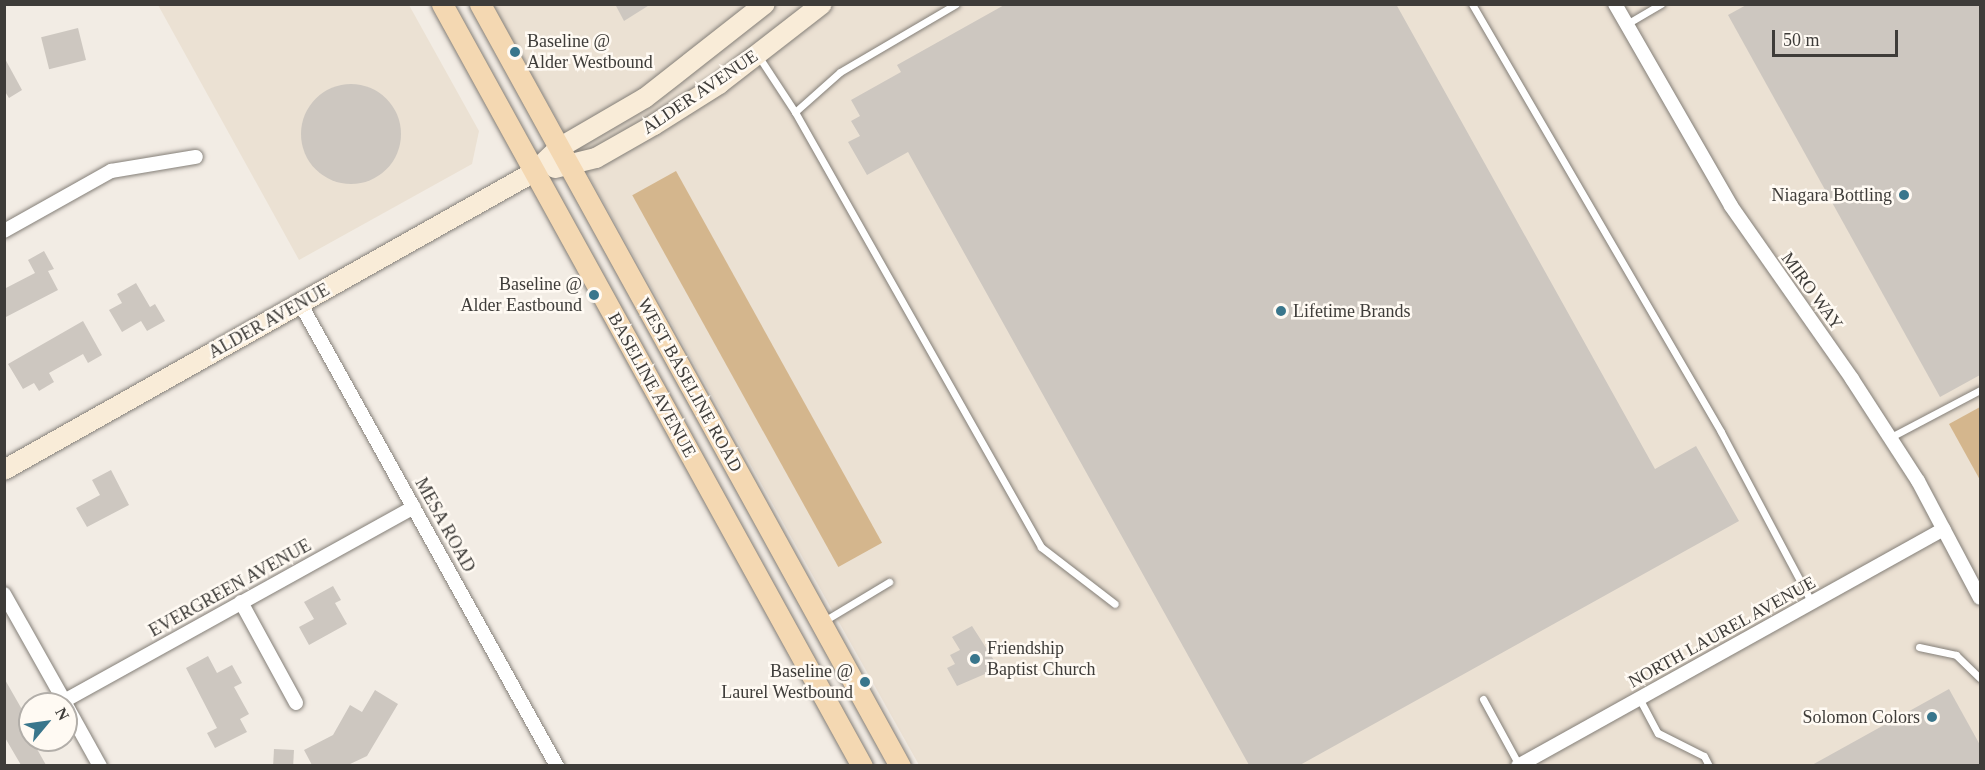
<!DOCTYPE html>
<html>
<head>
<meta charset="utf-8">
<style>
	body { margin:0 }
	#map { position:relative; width:1985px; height:770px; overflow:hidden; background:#f2ece4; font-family:"Times New Roman",serif }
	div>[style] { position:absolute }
	.built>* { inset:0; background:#ebe1d3 }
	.water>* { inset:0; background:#d4b68d; transform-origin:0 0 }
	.building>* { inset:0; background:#cdc7c0; transform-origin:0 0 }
	.round { border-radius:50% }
	.roads { filter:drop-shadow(0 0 2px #847f78) drop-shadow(0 0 2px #847f78) }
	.lane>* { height:7px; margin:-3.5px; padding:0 3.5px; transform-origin:3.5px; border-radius:3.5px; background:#fff }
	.street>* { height:14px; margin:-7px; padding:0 7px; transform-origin:7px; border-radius:7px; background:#fff }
	.secondary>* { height:20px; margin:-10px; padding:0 10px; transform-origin:10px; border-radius:10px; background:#f9ecd8 }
	.primary>* { height:21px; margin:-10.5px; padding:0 10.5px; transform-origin:10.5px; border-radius:10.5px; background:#f4d8b2 }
	.dots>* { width:16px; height:16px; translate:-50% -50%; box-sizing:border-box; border:3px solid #fffaf3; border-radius:50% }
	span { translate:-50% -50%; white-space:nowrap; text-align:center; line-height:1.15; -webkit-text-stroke:5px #fffaf3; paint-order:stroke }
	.poi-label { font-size:18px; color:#3e3c39 }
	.left { translate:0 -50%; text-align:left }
	.right { translate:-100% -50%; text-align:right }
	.street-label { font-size:18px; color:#3e3c39 }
	.frame { position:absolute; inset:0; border:6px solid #3e3c39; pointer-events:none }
	.north { position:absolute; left:18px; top:692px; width:60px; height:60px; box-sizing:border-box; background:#fffaf3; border:2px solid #b2aea9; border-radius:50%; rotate:61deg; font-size:16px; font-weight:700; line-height:24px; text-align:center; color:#3e3c39 }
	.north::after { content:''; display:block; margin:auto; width:21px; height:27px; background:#39768c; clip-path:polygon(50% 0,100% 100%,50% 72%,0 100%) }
	.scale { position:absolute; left:1772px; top:30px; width:126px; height:27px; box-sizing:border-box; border:3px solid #3e3c39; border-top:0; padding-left:8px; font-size:18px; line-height:21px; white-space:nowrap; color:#3e3c39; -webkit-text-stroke:4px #fffaf3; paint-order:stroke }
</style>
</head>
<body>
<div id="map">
	<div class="built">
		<i style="clip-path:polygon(158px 5px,409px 5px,479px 131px,472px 164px,299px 260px)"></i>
		<i style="clip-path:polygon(493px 5px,1980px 5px,1980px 765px,919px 765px)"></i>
	</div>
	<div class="water">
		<i style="left:676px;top:171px;width:425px;height:50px;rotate:61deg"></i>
		<i style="clip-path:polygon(1980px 407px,1980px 480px,1949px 424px)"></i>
	</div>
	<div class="building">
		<i style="clip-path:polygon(615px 4px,651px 4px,624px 21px)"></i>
		<i style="clip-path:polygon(1006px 4px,1396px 4px,1655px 469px,1696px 446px,1739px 521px,1300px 765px,1249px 765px,908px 152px,867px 175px,848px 142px,860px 136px,851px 121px,860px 116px,851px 100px,901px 72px,897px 65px)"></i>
		<i style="clip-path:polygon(1748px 4px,1980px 4px,1980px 375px,1940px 397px,1728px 15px)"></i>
		<i style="left:78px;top:28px;width:33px;height:38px;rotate:76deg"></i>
		<i style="clip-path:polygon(4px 57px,22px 90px,9px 98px,4px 90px)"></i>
		<i class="round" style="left:301px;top:84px;width:100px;height:100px"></i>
		<i style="clip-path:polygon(44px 251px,54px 269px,48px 271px,58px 290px,4px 318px,4px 289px,35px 273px,28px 260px)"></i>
		<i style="clip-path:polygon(136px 283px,150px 307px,155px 304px,165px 321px,147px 331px,141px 321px,122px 332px,109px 310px,122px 303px,117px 294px)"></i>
		<i style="clip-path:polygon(83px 321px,102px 355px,88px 363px,83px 354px,49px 373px,54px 382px,39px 391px,34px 383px,23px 389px,8px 364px)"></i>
		<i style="clip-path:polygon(111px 470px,129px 505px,87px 527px,76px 508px,100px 495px,92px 480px)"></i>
		<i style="clip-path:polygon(333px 586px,341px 600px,335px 603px,347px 624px,309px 645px,299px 627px,314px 619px,304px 602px)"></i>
		<i style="clip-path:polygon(972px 626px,999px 668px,957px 686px,947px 668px,955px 664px,950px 655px,960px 650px,952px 637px)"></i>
		<i style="clip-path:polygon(208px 656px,217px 673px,232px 665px,242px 683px,234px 687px,249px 714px,240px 719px,247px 732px,215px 748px,207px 733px,217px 728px,186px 668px)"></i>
		<i style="clip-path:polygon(4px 678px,24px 713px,19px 717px,46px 765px,21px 765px,4px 736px)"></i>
		<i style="clip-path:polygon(1949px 689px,1980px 745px,1980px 765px,1812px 765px)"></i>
		<i style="clip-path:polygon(375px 690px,398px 704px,367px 756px,348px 765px,312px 765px,304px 750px,333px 735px,350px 705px,362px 712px)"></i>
		<i style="left:274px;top:749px;width:20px;height:16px;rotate:3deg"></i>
	</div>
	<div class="roads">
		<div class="lane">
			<i style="left:1472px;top:4px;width:495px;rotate:59.8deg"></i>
			<i style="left:1721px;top:432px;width:194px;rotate:62deg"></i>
			<i style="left:1625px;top:25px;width:42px;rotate:-30.3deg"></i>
			<i style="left:759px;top:57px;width:66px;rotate:56.8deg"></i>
			<i style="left:795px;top:112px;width:500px;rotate:60.5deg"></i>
			<i style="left:1041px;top:547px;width:93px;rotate:37.6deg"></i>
			<i style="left:795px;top:112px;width:60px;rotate:-41.6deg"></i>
			<i style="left:840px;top:72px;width:134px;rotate:-30.4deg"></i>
			<i style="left:1891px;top:437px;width:101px;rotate:-27.8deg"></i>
			<i style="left:824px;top:621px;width:76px;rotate:-31deg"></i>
			<i style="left:1919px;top:647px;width:38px;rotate:12deg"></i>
			<i style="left:1956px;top:655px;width:33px;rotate:44deg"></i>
			<i style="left:1639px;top:698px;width:40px;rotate:62deg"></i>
			<i style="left:1658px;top:733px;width:51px;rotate:26.6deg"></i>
			<i style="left:1704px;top:756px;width:11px;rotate:63deg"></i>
			<i style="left:1483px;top:699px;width:75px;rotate:61.4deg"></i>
		</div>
		<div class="street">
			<i style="left:1615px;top:4px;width:233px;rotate:60.1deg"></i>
			<i style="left:1731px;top:206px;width:211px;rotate:55deg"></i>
			<i style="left:1852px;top:379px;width:121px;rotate:57.1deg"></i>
			<i style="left:1918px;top:481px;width:132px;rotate:62.1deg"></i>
			<i style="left:4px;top:231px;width:123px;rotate:-29.3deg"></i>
			<i style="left:111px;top:171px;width:86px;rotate:-9.4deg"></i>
			<i style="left:300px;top:303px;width:530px;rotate:60.97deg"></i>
			<i style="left:4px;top:594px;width:126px;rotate:60.6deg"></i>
			<i style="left:241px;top:602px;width:115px;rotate:61.4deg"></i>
			<i style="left:64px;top:701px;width:400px;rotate:-29deg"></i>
			<i style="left:66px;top:705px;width:70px;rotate:60.9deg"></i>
			<i style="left:1518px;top:766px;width:487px;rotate:-29.1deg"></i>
		</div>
		<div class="secondary">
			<i style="left:555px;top:168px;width:42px;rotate:-13.7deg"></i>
			<i style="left:596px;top:158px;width:67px;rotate:-29.6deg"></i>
			<i style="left:654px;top:125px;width:77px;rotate:-32.2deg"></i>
			<i style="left:719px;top:84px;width:130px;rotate:-37.8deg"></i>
			<i style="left:4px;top:470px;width:608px;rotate:-29.35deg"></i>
			<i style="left:534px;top:172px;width:35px;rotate:-44deg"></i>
			<i style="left:559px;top:148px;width:99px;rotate:-30.2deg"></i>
			<i style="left:645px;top:98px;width:152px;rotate:-38.1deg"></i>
		</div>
		<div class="primary">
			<i style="left:442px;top:4px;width:870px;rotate:61.14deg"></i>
			<i style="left:480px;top:4px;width:870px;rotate:61.14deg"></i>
		</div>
	</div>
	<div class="dots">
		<i style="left:515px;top:52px;background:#39768c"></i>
		<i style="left:1904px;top:195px;background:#39768c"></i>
		<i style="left:594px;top:295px;background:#39768c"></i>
		<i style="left:1281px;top:311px;background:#39768c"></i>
		<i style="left:975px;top:659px;background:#39768c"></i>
		<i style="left:865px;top:682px;background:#39768c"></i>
		<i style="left:1932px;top:717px;background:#39768c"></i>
	</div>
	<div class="poi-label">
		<span class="left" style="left:527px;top:52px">Baseline @<br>Alder Westbound</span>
		<span class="right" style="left:1892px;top:195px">Niagara Bottling</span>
		<span class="right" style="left:582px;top:295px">Baseline @<br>Alder Eastbound</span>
		<span class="left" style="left:1293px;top:311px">Lifetime Brands</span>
		<span class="left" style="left:987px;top:659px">Friendship<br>Baptist Church</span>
		<span class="right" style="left:853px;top:682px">Baseline @<br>Laurel Westbound</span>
		<span class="right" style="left:1920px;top:717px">Solomon Colors</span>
	</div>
	<div class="street-label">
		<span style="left:700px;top:92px;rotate:-34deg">ALDER AVENUE</span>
		<span style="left:1812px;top:291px;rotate:54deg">MIRO WAY</span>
		<span style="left:269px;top:321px;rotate:-29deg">ALDER AVENUE</span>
		<span style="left:652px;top:385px;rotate:61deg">BASELINE AVENUE</span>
		<span style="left:690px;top:385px;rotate:61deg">WEST BASELINE ROAD</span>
		<span style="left:445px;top:525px;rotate:61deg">MESA ROAD</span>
		<span style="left:230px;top:588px;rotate:-29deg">EVERGREEN AVENUE</span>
		<span style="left:1722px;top:632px;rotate:-29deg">NORTH LAUREL AVENUE</span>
	</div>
	<div class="frame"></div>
	<div class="north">N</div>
	<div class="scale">50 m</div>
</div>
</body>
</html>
